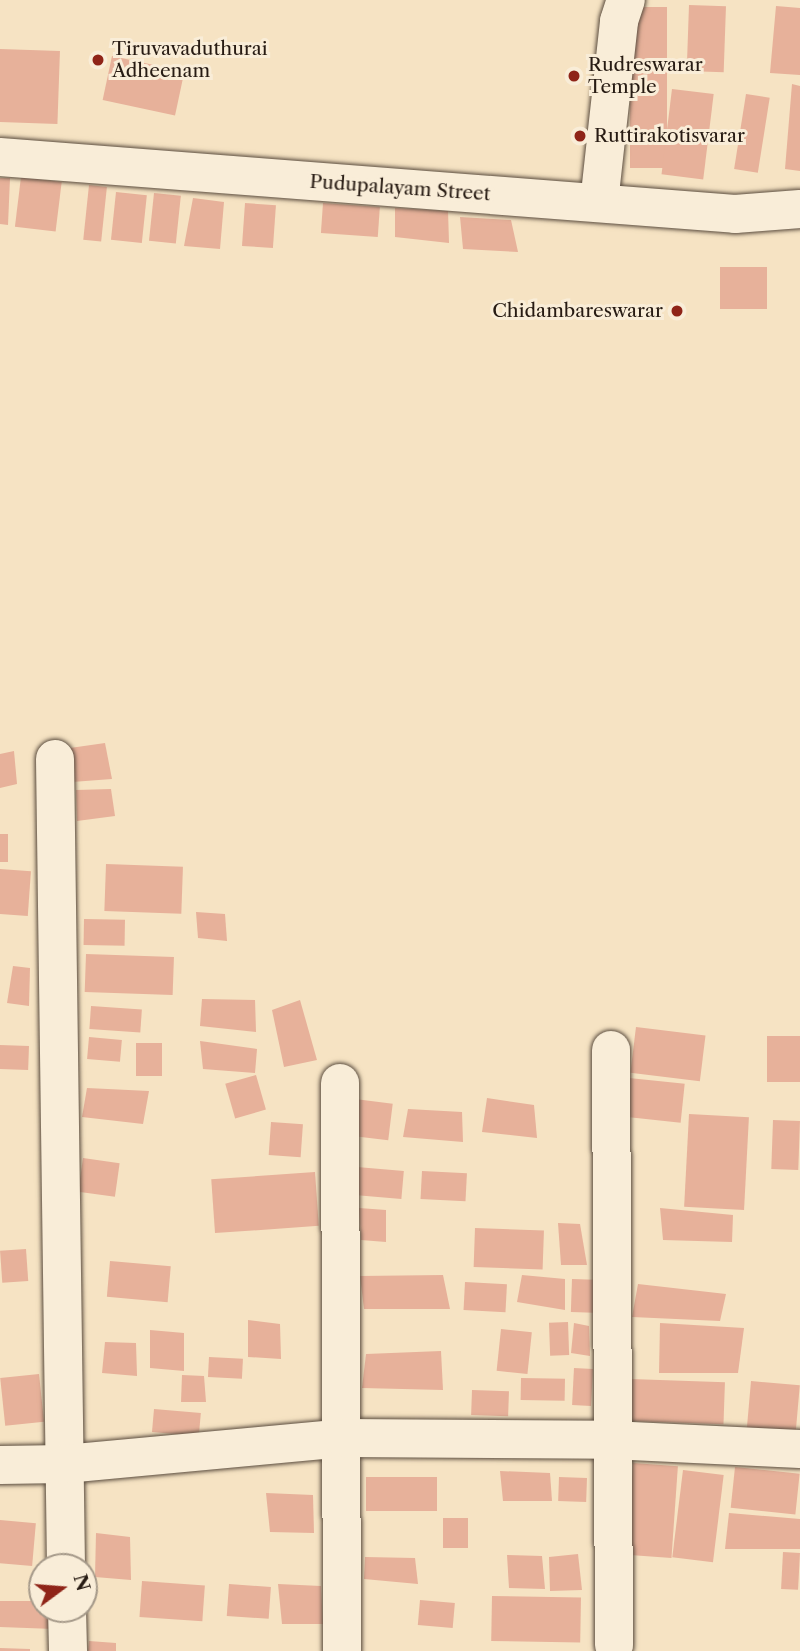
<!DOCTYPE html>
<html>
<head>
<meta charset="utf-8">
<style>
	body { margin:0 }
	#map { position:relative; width:800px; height:1651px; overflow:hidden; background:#f6e3c3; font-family:"Libre Caslon Text",serif }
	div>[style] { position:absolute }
	.building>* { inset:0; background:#e7b19a; transform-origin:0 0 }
	.roads { filter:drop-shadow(0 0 2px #5b4d3f) drop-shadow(0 0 2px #5b4d3f) }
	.minor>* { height:38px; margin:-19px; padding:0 19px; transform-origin:19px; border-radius:19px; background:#f9edd8 }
	.dots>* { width:19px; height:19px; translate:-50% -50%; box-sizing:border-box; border:4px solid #f9edd8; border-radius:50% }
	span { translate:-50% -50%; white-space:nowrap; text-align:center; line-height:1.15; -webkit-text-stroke:6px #f9edd8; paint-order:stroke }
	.poi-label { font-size:19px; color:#271b13 }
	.left { translate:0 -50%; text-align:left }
	.right { translate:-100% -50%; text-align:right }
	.street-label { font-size:19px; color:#271b13 }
	.north { position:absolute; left:28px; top:1553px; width:70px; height:70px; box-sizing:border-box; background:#f9edd8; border:2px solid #a59989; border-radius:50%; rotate:74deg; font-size:19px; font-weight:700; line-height:28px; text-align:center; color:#271b13 }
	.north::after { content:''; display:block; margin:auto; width:24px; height:32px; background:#8f2418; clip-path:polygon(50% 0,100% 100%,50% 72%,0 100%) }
</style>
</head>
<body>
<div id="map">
	<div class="building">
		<i style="left:689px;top:5px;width:37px;height:66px;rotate:2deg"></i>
		<i style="clip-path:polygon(776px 6px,800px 8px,800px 75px,770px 73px)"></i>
		<i style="left:630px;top:7px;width:37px;height:161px"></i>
		<i style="left:0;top:49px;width:60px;height:73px;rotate:2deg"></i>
		<i style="left:112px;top:56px;width:74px;height:45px;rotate:12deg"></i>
		<i style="clip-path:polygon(792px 84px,800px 86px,800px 171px,785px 169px)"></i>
		<i style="left:672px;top:89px;width:42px;height:86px;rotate:7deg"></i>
		<i style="left:746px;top:94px;width:24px;height:76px;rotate:9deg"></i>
		<i style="left:21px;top:177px;width:41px;height:50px;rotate:7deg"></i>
		<i style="clip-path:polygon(0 178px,10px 178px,8px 225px,0 224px)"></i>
		<i style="left:89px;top:185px;width:18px;height:55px;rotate:6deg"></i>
		<i style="left:116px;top:192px;width:31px;height:48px;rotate:6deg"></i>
		<i style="left:154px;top:193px;width:27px;height:48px;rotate:6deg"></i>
		<i style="clip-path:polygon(193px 198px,224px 202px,220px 249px,184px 246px)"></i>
		<i style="left:245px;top:203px;width:31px;height:43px;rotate:4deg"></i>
		<i style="left:323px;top:203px;width:57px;height:30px;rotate:4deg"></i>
		<i style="clip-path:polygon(395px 208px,448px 211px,449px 243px,395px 237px)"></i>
		<i style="clip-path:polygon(460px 217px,511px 220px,518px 252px,463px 249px)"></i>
		<i style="left:720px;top:267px;width:47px;height:42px"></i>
		<i style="clip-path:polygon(105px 743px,112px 779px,72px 782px,70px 748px)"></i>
		<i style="clip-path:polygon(14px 751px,17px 784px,0 788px,0 754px)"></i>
		<i style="clip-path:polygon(111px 789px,115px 816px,77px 821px,76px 790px)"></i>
		<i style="left:0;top:834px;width:8px;height:28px"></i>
		<i style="left:106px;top:864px;width:77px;height:47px;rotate:2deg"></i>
		<i style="left:0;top:869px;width:31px;height:45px;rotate:4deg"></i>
		<i style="clip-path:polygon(196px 912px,225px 914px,227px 941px,198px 938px)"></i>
		<i style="left:84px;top:919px;width:41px;height:26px;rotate:1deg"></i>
		<i style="left:86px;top:954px;width:88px;height:38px;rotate:2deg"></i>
		<i style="clip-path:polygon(13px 966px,30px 968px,29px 1006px,7px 1003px)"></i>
		<i style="clip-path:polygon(202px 999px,255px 1000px,256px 1032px,200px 1026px)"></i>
		<i style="clip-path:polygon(300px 1000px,317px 1060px,284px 1067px,272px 1010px)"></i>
		<i style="left:91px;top:1006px;width:51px;height:23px;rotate:4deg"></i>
		<i style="left:636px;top:1027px;width:70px;height:46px;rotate:7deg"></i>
		<i style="left:767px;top:1036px;width:33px;height:46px"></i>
		<i style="left:89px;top:1037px;width:33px;height:22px;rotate:5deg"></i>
		<i style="clip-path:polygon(200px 1041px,257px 1049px,255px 1073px,203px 1069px)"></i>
		<i style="left:136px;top:1043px;width:26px;height:33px"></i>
		<i style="left:0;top:1045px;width:29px;height:24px;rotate:2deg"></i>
		<i style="left:256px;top:1075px;width:36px;height:32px;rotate:74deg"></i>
		<i style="left:629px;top:1078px;width:56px;height:39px;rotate:6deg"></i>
		<i style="clip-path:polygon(87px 1088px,149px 1091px,143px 1124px,82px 1117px)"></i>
		<i style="clip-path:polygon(487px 1098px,534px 1105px,537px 1138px,482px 1132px)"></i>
		<i style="left:355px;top:1099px;width:38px;height:37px;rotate:7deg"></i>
		<i style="clip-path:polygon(408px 1109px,462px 1112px,463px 1142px,403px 1137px)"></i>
		<i style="left:689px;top:1114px;width:60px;height:93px;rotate:3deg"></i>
		<i style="left:773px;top:1120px;width:27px;height:49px;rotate:2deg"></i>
		<i style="left:271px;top:1122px;width:32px;height:33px;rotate:4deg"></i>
		<i style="left:83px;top:1158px;width:37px;height:34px;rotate:8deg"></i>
		<i style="left:357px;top:1167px;width:47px;height:28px;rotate:5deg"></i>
		<i style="left:422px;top:1171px;width:45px;height:28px;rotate:3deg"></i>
		<i style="left:315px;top:1172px;width:54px;height:104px;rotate:86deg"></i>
		<i style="clip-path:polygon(359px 1208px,386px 1210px,386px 1242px,361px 1240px)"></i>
		<i style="clip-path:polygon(660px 1208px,733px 1215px,732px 1242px,663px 1240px)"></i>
		<i style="clip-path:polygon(558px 1223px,580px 1224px,587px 1265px,561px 1265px)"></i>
		<i style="left:475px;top:1228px;width:69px;height:39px;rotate:2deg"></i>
		<i style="left:26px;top:1249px;width:32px;height:26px;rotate:86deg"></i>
		<i style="left:110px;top:1261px;width:61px;height:36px;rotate:5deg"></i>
		<i style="clip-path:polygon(443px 1275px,450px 1309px,364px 1309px,360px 1276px)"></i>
		<i style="clip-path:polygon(522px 1275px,565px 1279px,565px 1310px,517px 1302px)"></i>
		<i style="left:572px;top:1279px;width:23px;height:33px;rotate:2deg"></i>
		<i style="left:465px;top:1282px;width:42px;height:28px;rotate:3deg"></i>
		<i style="clip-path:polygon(638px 1284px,726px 1294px,720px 1321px,632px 1317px)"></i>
		<i style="clip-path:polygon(248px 1320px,280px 1324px,281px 1359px,248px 1357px)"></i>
		<i style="left:568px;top:1322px;width:33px;height:19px;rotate:88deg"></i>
		<i style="clip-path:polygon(574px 1323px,589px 1326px,590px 1356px,571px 1353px)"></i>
		<i style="clip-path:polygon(660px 1323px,744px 1328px,738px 1373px,659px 1373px)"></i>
		<i style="left:501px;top:1329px;width:31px;height:42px;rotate:6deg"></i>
		<i style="clip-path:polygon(150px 1330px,184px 1333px,184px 1371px,150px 1368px)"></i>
		<i style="clip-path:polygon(105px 1342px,136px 1343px,137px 1376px,102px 1373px)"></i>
		<i style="clip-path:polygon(441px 1351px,443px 1390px,362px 1388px,366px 1354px)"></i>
		<i style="left:209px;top:1357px;width:34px;height:20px;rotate:3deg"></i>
		<i style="left:574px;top:1368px;width:19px;height:37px;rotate:3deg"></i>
		<i style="left:39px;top:1374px;width:48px;height:39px;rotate:84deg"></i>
		<i style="clip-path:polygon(182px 1375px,204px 1376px,206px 1402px,181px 1402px)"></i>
		<i style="left:521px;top:1378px;width:44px;height:22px;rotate:1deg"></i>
		<i style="left:631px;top:1379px;width:94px;height:42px;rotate:2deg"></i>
		<i style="left:751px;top:1381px;width:49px;height:53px;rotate:5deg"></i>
		<i style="left:472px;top:1390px;width:37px;height:25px;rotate:2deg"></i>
		<i style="left:154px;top:1409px;width:47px;height:23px;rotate:5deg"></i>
		<i style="left:633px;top:1463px;width:45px;height:92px;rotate:4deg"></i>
		<i style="left:735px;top:1467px;width:65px;height:41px;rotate:6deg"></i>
		<i style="left:683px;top:1470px;width:41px;height:88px;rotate:7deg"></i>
		<i style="clip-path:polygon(500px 1471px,550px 1473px,552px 1501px,503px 1501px)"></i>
		<i style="left:366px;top:1477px;width:71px;height:34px"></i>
		<i style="left:559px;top:1477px;width:28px;height:24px;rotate:2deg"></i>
		<i style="clip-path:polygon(266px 1493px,313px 1495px,314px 1533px,270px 1532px)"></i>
		<i style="clip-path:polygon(729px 1513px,800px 1519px,800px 1549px,725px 1549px)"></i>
		<i style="left:443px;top:1518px;width:25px;height:30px"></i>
		<i style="left:0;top:1520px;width:36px;height:43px;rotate:5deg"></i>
		<i style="clip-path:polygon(96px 1533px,130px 1537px,131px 1580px,95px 1577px)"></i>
		<i style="left:783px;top:1552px;width:17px;height:37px;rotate:3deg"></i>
		<i style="clip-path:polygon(578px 1554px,582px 1590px,550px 1591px,549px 1557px)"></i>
		<i style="clip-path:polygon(507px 1555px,542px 1556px,545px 1589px,509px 1588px)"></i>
		<i style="clip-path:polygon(365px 1557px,415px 1558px,418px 1584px,364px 1579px)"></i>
		<i style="left:142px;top:1581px;width:63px;height:36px;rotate:4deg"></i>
		<i style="left:229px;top:1584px;width:42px;height:32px;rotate:4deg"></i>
		<i style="clip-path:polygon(278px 1584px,321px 1586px,323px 1624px,282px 1624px)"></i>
		<i style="left:492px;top:1596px;width:89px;height:45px;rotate:1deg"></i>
		<i style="left:420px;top:1600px;width:35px;height:25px;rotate:5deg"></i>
		<i style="clip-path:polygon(0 1601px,42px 1601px,42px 1609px,53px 1609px,54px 1629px,0 1627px)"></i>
		<i style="clip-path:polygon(89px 1641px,116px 1643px,116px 1651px,88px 1651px)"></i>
		<i style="clip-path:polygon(0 1648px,30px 1649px,30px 1651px,0 1651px)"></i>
	</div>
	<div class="roads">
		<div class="minor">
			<i style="left:0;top:157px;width:737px;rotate:4.43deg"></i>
			<i style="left:735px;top:214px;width:65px;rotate:-4.4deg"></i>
			<i style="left:599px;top:203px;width:183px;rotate:-83.7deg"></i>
			<i style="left:619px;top:21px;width:22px;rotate:-72deg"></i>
			<i style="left:55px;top:759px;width:808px;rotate:89.22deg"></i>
			<i style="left:611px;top:1050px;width:595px;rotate:89.71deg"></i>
			<i style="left:340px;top:1083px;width:568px;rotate:89.8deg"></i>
			<i style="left:0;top:1465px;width:65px;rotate:-0.9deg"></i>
			<i style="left:65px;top:1464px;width:280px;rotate:-5.3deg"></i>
			<i style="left:344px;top:1438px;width:266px;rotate:0.4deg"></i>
			<i style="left:610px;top:1440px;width:190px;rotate:2.7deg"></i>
			<i style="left:67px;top:1609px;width:42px;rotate:88.6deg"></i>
		</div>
	</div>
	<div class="dots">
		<i style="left:98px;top:60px;background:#8f2418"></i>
		<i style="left:574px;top:76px;background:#8f2418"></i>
		<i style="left:580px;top:136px;background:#8f2418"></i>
		<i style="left:677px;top:311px;background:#8f2418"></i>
	</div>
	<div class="poi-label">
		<span class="left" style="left:112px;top:60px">Tiruvavaduthurai<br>Adheenam</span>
		<span class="left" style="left:588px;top:76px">Rudreswarar<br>Temple</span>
		<span class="left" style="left:594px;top:136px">Ruttirakotisvarar</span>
		<span class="right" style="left:663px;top:311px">Chidambareswarar</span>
	</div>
	<div class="street-label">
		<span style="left:400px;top:188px;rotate:4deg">Pudupalayam Street</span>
	</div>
	<div class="north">N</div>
</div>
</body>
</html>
